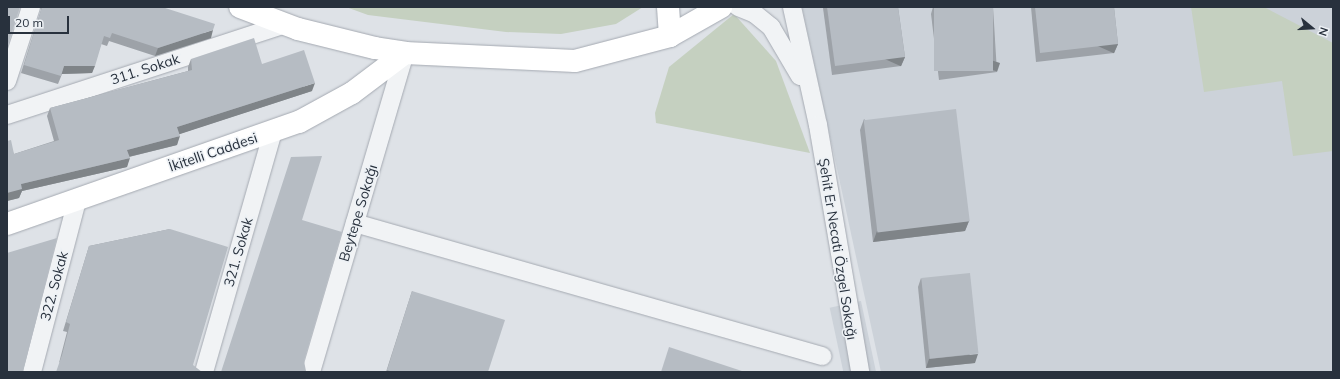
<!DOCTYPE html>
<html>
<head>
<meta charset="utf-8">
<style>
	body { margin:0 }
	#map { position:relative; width:1340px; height:379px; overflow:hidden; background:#dee2e7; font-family:Mulish,sans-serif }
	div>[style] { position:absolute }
	.built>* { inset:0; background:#ccd2d9; transform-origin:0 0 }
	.green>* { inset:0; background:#c5d0c0 }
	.roads { filter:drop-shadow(0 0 1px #a4a9b1) drop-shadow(0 0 1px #a4a9b1) }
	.street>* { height:18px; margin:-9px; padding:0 9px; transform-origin:9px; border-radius:9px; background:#f1f3f5 }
	.secondary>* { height:22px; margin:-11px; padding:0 11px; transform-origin:11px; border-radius:11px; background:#fff }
	.primary>* { height:22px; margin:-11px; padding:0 11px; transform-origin:11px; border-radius:11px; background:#fff }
	.wall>* { inset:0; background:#9da2a8 }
	.shaded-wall>* { inset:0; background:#7f8488; transform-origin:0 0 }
	.building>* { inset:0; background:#b6bcc3; transform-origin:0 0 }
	span { translate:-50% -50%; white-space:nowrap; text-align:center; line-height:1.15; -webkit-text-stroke:3px #edf1f5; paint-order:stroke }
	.street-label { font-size:14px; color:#28313d }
	.frame { position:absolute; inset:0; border:8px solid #28313d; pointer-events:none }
	.north { position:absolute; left:1292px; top:8px; width:40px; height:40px; -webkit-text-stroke:3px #edf1f5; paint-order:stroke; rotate:108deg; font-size:11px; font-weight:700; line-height:16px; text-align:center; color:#28313d }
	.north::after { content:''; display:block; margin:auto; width:14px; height:18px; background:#28313d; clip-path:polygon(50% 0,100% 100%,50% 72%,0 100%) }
	.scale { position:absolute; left:8px; top:16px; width:61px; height:18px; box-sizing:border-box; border:2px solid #28313d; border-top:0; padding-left:5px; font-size:12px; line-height:14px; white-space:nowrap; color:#28313d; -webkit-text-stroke:3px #edf1f5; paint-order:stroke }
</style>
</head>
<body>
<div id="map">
	<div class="built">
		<i style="clip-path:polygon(802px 7px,1333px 7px,1333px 372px,881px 372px)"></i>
		<i style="left:861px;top:301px;width:73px;height:32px;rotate:78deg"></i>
	</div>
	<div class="green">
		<i style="clip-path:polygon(346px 7px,643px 7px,616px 24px,561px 34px,506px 32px,368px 15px)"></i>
		<i style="clip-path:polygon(1191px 7px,1264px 7px,1333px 43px,1333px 151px,1293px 156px,1282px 81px,1204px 92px)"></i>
		<i style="clip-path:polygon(734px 14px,776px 61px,810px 153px,656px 123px,655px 113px,669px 67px)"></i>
	</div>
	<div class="roads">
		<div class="street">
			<i style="left:738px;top:7px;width:18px;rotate:22deg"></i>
			<i style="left:755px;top:14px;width:21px;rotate:39deg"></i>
			<i style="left:771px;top:27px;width:57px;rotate:59.4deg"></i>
			<i style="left:792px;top:7px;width:121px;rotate:77.6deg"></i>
			<i style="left:818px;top:125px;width:251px;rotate:80.3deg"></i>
			<i style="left:7px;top:81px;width:78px;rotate:-72deg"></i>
			<i style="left:7px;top:115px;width:290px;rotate:-18.1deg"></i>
			<i style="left:355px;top:223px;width:486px;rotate:15.9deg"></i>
			<i style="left:32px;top:372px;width:178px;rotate:-75.3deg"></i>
			<i style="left:204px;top:372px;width:251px;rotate:-74deg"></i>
			<i style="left:311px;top:372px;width:333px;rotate:-73.6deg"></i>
		</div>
		<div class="secondary">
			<i style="left:7px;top:224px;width:309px;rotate:-19.3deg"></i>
			<i style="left:299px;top:122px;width:60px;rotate:-28.7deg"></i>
			<i style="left:352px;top:93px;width:66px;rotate:-37deg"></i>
		</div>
		<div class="primary">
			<i style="left:240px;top:7px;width:62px;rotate:20.8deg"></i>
			<i style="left:298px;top:29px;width:79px;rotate:13.9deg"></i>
			<i style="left:375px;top:48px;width:30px;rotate:9deg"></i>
			<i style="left:405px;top:53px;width:170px;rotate:2.7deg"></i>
			<i style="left:575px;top:61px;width:98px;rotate:-14.7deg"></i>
			<i style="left:670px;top:36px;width:59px;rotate:-29.6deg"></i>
			<i style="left:668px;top:7px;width:29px;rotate:86deg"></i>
		</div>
	</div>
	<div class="wall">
		<i style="clip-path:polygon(40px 7px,162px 7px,211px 38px,155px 56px,109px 41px,107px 46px,101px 44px,92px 73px,62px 74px,58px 84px,21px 73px,41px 10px)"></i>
		<i style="clip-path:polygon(824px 7px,898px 7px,905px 57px,901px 66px,832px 75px,823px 8px)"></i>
		<i style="clip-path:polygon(933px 7px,993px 7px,997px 72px,939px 80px,931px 14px)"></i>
		<i style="clip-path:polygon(1031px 7px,1114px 7px,1118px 44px,1114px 53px,1036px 62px)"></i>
		<i style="clip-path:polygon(191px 59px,262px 64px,312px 91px,179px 134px,177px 145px,129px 157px,127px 167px,22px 191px,19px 198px,7px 201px,7px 141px,14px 154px,54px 141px,47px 116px,50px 108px,188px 71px,188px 67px)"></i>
		<i style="clip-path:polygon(864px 119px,969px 221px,965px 231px,873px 242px,860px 130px)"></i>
		<i style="clip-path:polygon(170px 229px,59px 363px,67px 332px,63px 331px,89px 246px)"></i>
		<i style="clip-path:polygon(921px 278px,975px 363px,926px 368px,918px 287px)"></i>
		<i style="clip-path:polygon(412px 291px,488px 372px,386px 372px)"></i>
	</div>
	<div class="shaded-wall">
		<i style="clip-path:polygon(213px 30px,211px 38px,155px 56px,158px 48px)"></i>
		<i style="left:1118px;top:44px;width:10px;height:79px;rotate:114deg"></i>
		<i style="left:905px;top:57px;width:10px;height:71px;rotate:114deg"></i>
		<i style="left:1000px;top:63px;width:9px;height:59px;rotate:108deg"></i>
		<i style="clip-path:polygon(64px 66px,95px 66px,92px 73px,61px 74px)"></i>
		<i style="clip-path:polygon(315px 83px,312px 91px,174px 136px,177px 127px)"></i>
		<i style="clip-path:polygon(180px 136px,177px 145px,124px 158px,127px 150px)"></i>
		<i style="clip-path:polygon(130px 158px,127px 167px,22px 191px,19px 198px,7px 201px,7px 193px,21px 184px)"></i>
		<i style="clip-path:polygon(969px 221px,965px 231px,873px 242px,877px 231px)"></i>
		<i style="clip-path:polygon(978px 354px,975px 363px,926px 368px,929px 359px)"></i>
	</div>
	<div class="building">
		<i style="clip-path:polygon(7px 7px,20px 7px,7px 48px)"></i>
		<i style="clip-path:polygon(42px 7px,162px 7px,215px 24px,213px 30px,158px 48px,112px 33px,110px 38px,104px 36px,95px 66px,64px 66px,61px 76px,24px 65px)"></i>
		<i style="clip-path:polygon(827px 7px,898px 7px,905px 57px,835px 66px)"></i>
		<i style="left:934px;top:7px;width:59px;height:64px"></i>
		<i style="clip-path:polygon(1035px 7px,1114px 7px,1118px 44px,1040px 53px)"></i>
		<i style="clip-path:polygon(254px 38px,262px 64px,304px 50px,315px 83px,177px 127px,180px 136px,127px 150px,130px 158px,21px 184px,22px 189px,7px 193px,7px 141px,11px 140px,14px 154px,59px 140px,50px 108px,192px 70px,191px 59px)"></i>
		<i style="left:956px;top:109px;width:113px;height:93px;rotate:83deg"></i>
		<i style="clip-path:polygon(322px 156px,302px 220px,342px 232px,304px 361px,306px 371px,306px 372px,221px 372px,291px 157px)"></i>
		<i style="clip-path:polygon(170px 229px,228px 247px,193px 365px,202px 372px,56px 372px,62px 355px,70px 324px,66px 322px,89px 246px)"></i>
		<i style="clip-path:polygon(57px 238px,23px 372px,7px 372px,7px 253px)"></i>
		<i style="left:970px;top:273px;width:81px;height:49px;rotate:84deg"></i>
		<i style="clip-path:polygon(412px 291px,505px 320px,488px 372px,393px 372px,387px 370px)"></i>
		<i style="clip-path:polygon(669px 347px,745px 372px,661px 372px)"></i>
	</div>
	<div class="street-label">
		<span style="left:145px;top:69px;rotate:-18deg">311. Sokak</span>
		<span style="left:213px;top:152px;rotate:-19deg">İkitelli Caddesi</span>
		<span style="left:358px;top:213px;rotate:-73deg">Beytepe Sokağı</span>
		<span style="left:838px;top:249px;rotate:81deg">Şehit Er Necati Özgel Sokağı</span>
		<span style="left:238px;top:252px;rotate:-74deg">321. Sokak</span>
		<span style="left:54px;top:286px;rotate:-75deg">322. Sokak</span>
	</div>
	<div class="frame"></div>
	<div class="north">N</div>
	<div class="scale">20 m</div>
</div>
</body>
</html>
